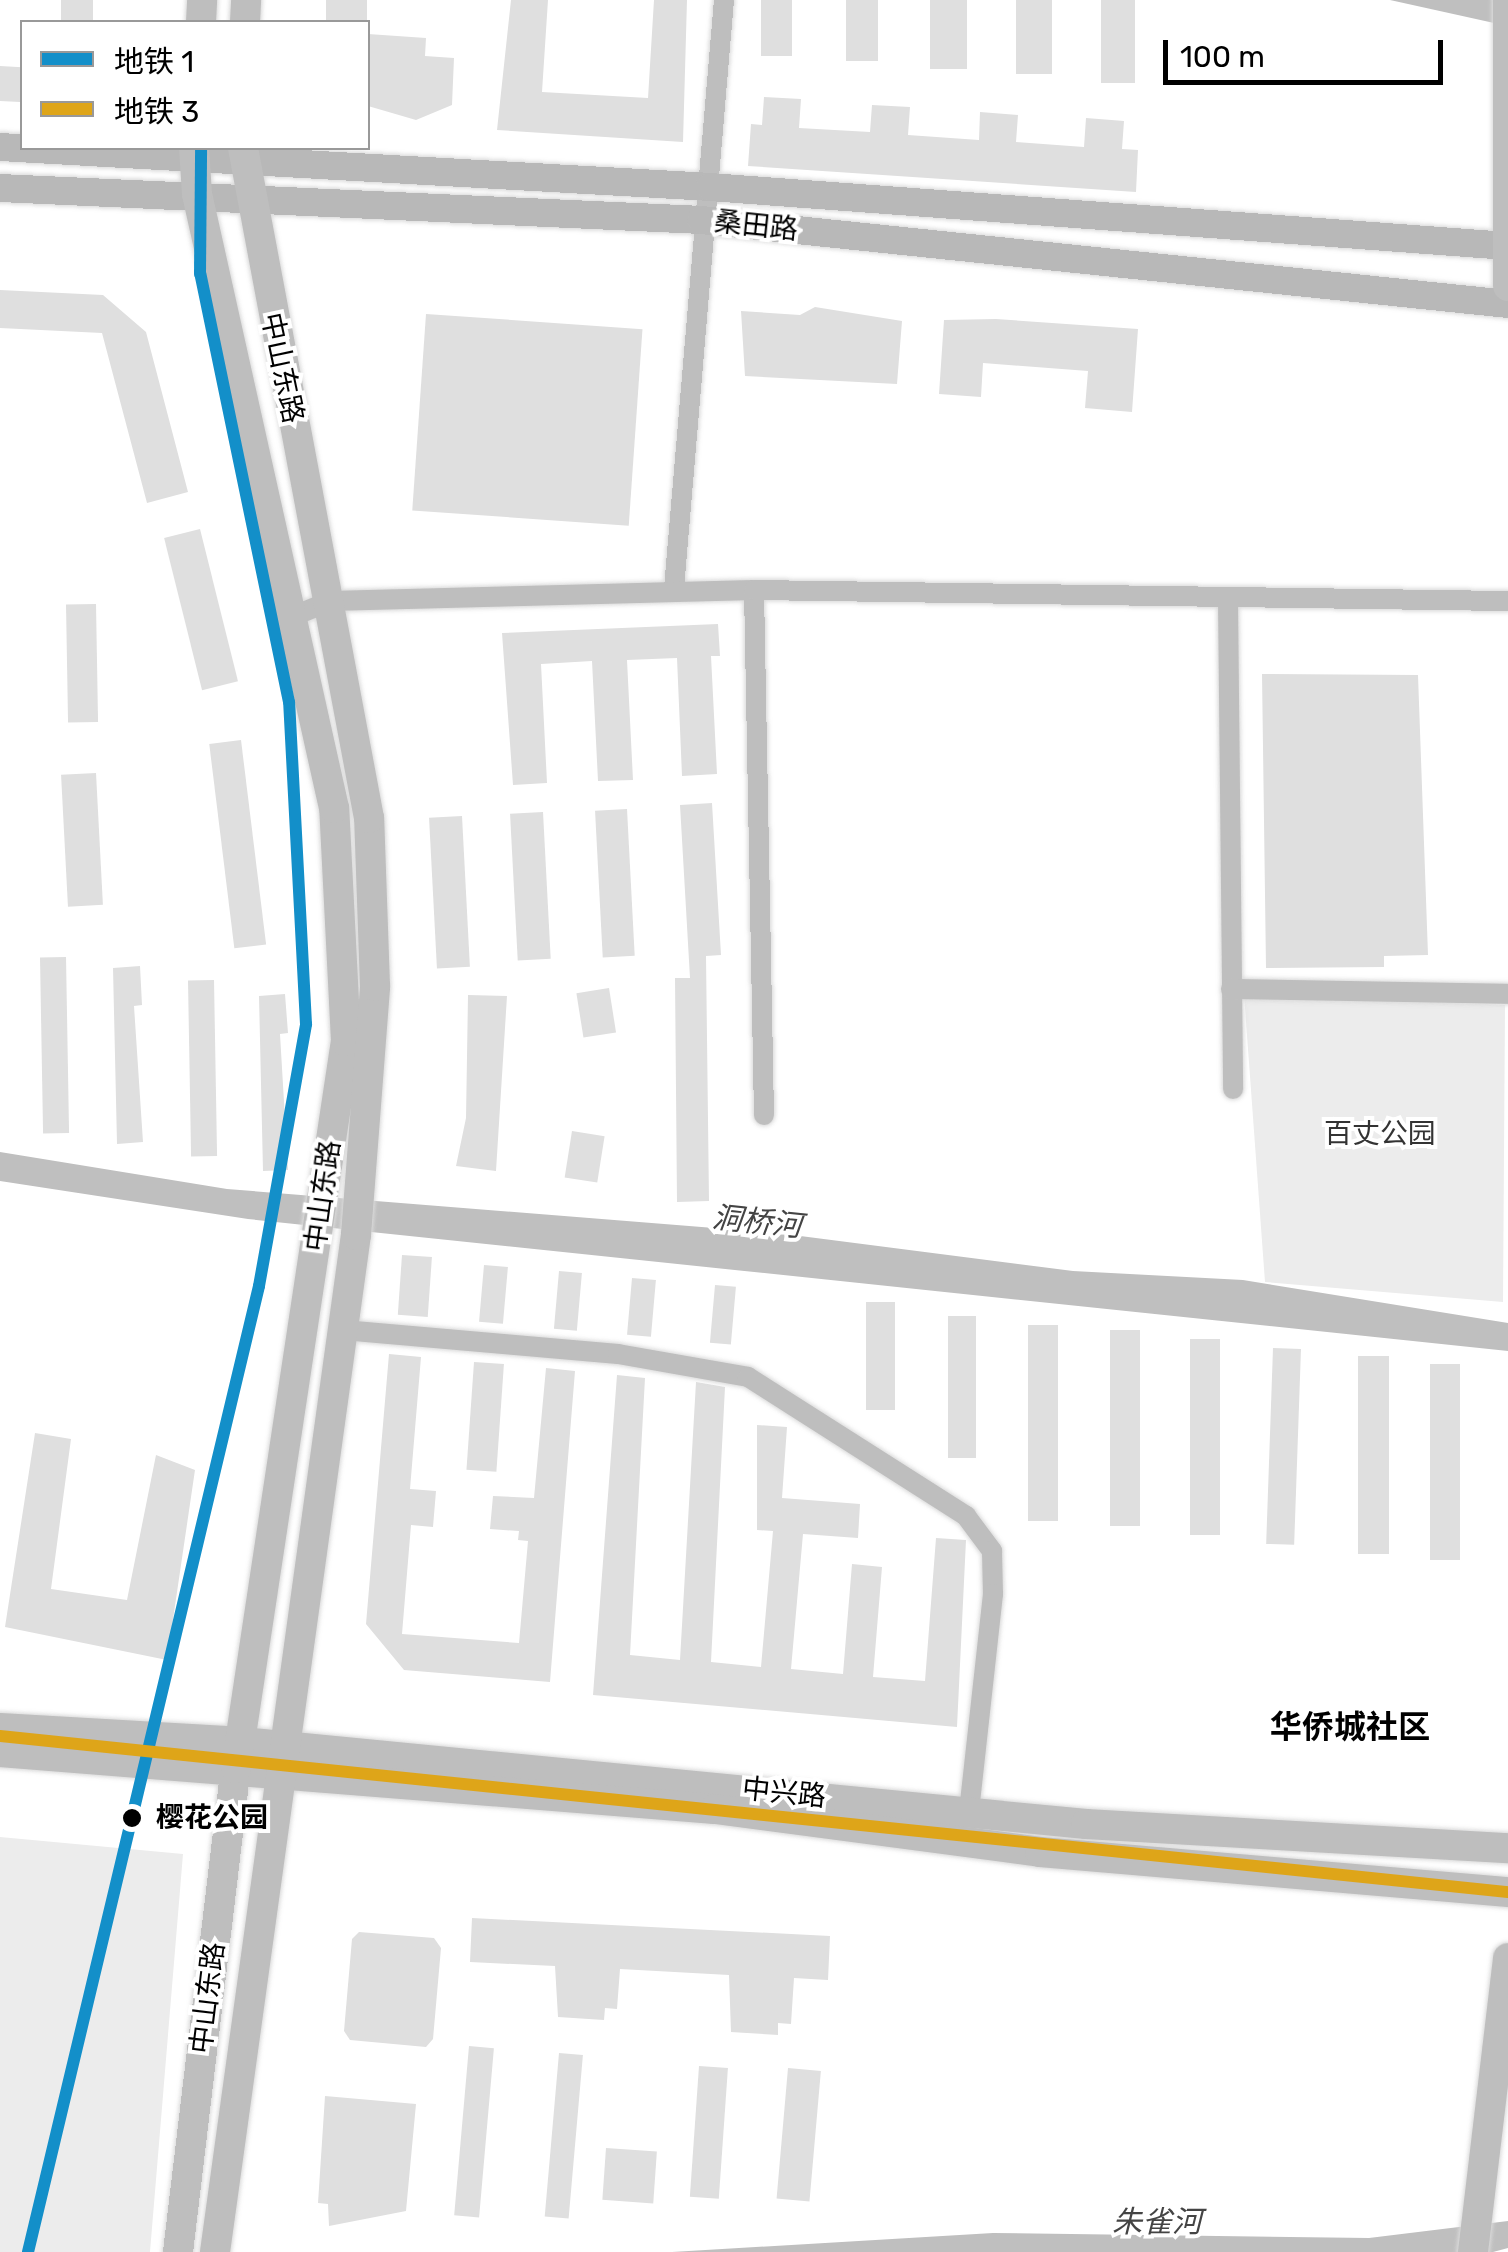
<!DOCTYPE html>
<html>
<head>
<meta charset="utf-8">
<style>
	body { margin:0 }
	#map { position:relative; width:1508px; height:2252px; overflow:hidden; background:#fff; font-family:Rubik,"Noto Sans SC",sans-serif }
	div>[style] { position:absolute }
	.green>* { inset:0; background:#ececec }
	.water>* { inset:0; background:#bfbfbf }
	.building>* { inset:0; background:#dfdfdf; transform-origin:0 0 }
	.roads { filter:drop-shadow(0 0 2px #dbdbdb) drop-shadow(0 0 2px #dbdbdb) }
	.street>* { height:20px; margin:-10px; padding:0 10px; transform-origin:10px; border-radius:10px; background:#bebebe }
	.secondary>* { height:28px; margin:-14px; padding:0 14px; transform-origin:14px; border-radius:14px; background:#b8b8b8 }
	.primary>* { height:30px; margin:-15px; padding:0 15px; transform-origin:15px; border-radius:15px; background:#bebebe }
	.metro-1>* { height:12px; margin:-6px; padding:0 6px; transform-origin:6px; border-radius:6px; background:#138fc9 }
	.metro-2>* { height:12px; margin:-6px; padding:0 6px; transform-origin:6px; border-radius:6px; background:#dea519 }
	.dots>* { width:28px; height:28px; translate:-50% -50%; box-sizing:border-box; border:5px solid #fff; border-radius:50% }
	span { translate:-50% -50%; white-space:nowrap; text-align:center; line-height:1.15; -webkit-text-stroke:8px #fff; paint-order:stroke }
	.street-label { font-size:28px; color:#000 }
	.park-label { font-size:28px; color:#333 }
	.stop-label { font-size:28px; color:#000; font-weight:700 }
	.left { translate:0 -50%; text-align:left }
	.water-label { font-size:30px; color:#444; font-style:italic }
	.quarter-label { font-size:32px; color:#000; font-weight:700 }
	.legend { position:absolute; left:20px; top:20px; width:350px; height:130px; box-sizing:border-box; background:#fff; border:2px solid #999; margin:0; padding:12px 18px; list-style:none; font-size:30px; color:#000 }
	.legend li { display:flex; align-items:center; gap:20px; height:50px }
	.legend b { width:50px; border:2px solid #999 }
	.scale { position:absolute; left:1163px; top:40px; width:280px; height:45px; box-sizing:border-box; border:5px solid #000; border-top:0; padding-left:12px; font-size:30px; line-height:35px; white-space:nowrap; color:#000; -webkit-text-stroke:8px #fff; paint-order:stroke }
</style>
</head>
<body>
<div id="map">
	<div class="green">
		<i style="clip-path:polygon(1244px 994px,1505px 1005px,1503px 1302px,1265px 1282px)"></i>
		<i style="clip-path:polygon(0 1837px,183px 1854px,150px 2252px,0 2252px)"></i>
	</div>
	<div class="water">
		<i style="clip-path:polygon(1390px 0,1508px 0,1494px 23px)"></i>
		<i style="clip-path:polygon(0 1152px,227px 1189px,777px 1233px,1073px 1271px,1243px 1280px,1508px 1323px,1508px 1351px,248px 1219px,0 1181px)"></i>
		<i style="clip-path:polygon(1508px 2221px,1508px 2248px,1493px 2252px,672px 2252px,993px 2233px,1369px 2238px)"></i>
	</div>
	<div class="building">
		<i style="left:61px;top:0;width:32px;height:22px"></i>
		<i style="left:326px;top:0;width:41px;height:22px"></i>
		<i style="clip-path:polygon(511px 0,548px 0,542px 92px,648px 98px,654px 0,687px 0,683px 142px,497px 130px)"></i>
		<i style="left:761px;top:0;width:31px;height:56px"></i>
		<i style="left:846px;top:0;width:32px;height:61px"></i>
		<i style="left:930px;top:0;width:37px;height:69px"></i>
		<i style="left:1016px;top:0;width:36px;height:74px"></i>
		<i style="left:1101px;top:0;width:34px;height:83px"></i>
		<i style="clip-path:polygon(368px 34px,426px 38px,425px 56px,454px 58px,452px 105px,416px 120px,368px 106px)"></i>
		<i style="left:0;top:66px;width:22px;height:35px;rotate:3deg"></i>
		<i style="clip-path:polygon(764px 97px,801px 99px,799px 128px,870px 132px,872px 105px,910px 107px,908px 135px,979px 140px,980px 112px,1018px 115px,1016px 142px,1084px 147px,1086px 118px,1124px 121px,1122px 149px,1138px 150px,1136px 192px,748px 166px,751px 124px,762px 125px)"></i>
		<i style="clip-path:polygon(0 290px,103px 295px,146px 332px,188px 492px,147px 503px,102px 333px,0 328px)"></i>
		<i style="clip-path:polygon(815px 307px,902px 321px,897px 384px,745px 376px,741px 311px,800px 315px)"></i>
		<i style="left:426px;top:314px;width:217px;height:197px;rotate:4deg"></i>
		<i style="clip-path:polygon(996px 319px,1138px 329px,1132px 412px,1085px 408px,1088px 371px,983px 363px,981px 397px,939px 394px,944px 320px)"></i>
		<i style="left:200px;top:529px;width:157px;height:37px;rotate:76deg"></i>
		<i style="left:96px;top:604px;width:118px;height:30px;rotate:89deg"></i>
		<i style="clip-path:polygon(718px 624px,720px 656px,711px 656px,717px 774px,682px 776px,677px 658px,627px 660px,633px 780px,598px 781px,592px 661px,541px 664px,547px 783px,513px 785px,502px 633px)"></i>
		<i style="clip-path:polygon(1262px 674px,1418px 675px,1428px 955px,1384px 956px,1384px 967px,1266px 968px)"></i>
		<i style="left:241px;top:740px;width:206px;height:32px;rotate:83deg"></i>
		<i style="left:96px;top:773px;width:132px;height:35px;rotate:87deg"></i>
		<i style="clip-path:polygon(712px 803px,721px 955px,706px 956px,709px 1201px,677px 1202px,675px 978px,690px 978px,680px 805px)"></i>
		<i style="left:627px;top:809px;width:147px;height:32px;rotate:87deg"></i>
		<i style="left:543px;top:812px;width:147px;height:33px;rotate:87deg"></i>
		<i style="left:462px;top:816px;width:151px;height:33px;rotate:87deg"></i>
		<i style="left:66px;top:957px;width:176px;height:26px;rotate:89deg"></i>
		<i style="clip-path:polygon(140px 966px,142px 1005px,134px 1006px,143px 1142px,117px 1144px,113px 968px)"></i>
		<i style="left:214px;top:980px;width:176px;height:26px;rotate:89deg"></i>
		<i style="left:609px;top:988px;width:45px;height:33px;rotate:81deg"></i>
		<i style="clip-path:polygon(285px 994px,288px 1033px,280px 1034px,288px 1170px,263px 1171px,259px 996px)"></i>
		<i style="clip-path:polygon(468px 995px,507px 996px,496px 1171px,456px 1166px,466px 1118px)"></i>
		<i style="left:572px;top:1131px;width:33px;height:47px;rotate:9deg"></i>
		<i style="left:402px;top:1255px;width:30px;height:60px;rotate:4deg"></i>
		<i style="left:484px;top:1265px;width:24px;height:57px;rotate:5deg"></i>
		<i style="left:559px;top:1271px;width:23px;height:58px;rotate:5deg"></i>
		<i style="left:632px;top:1278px;width:24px;height:57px;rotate:5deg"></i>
		<i style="left:715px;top:1285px;width:21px;height:58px;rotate:5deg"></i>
		<i style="left:866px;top:1302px;width:29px;height:108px"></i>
		<i style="left:948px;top:1316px;width:28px;height:142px"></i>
		<i style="left:1028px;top:1325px;width:30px;height:196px"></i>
		<i style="left:1110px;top:1330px;width:30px;height:196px"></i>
		<i style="left:1190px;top:1339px;width:30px;height:196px"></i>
		<i style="left:1273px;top:1348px;width:28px;height:196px;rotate:2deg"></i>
		<i style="clip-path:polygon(389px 1354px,421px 1357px,410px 1489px,436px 1491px,433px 1527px,411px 1525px,402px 1634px,519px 1643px,528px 1541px,518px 1540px,519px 1531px,490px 1529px,493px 1496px,534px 1498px,546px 1368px,575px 1371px,550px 1682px,404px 1670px,366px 1624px)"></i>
		<i style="left:1358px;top:1356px;width:31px;height:198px"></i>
		<i style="left:474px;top:1362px;width:30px;height:108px;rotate:4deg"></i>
		<i style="left:1430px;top:1364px;width:30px;height:196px"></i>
		<i style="clip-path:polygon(617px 1375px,645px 1378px,630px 1655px,680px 1660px,696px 1382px,725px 1387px,711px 1662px,761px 1667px,773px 1531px,757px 1530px,757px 1425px,787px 1427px,782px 1498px,860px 1504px,858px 1538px,803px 1534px,791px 1669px,843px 1674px,852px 1564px,882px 1567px,873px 1677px,925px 1681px,936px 1538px,966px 1540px,957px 1727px,593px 1695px)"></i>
		<i style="clip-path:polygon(35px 1433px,71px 1439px,51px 1589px,127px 1600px,156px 1455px,195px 1470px,167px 1660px,5px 1627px)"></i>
		<i style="clip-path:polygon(472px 1918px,830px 1936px,828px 1980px,794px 1978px,791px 2024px,778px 2023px,778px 2035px,731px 2032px,729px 1975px,620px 1969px,617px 2009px,605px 2008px,604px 2020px,558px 2017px,555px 1966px,470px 1962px)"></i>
		<i style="clip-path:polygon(359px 1932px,434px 1938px,441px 1948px,433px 2039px,426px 2047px,350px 2040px,344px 2031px,352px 1939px)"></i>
		<i style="left:469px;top:2046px;width:25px;height:170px;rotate:5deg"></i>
		<i style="left:559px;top:2053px;width:24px;height:164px;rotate:5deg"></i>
		<i style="left:699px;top:2066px;width:29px;height:131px;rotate:4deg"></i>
		<i style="left:788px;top:2068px;width:33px;height:131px;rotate:5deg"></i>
		<i style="clip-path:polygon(325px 2096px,416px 2104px,406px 2211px,329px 2226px,328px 2204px,318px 2203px)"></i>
		<i style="left:606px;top:2148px;width:51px;height:52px;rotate:4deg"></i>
	</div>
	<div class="roads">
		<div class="street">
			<i style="left:674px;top:588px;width:590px;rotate:-85.14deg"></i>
			<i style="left:1228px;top:600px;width:489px;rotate:89.4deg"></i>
			<i style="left:296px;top:615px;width:37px;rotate:-22deg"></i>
			<i style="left:330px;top:601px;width:424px;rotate:-1.5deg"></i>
			<i style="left:1231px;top:989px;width:277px;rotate:1deg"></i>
			<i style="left:764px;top:1115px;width:525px;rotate:-91.09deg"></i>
			<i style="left:754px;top:590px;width:754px;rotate:0.84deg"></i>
			<i style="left:343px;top:1330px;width:276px;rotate:5deg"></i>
			<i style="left:618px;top:1354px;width:132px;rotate:10deg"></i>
			<i style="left:748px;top:1377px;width:259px;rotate:32.5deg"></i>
			<i style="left:966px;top:1516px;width:44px;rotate:53.4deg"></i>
			<i style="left:992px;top:1551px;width:43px;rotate:88.7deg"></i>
			<i style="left:993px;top:1594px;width:219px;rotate:96.3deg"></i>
		</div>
		<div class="secondary">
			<i style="left:0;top:147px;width:711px;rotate:3.22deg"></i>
			<i style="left:710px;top:187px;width:800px;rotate:4.23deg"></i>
			<i style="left:0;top:188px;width:702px;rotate:2.61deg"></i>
			<i style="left:701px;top:220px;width:811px;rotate:5.94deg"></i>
		</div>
		<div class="primary">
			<i style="left:1508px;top:0;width:286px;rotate:90deg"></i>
			<i style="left:201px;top:22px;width:22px;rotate:-87deg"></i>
			<i style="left:245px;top:22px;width:22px;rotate:-87deg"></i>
			<i style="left:0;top:1728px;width:242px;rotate:3.3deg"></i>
			<i style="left:242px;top:1742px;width:848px;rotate:5.55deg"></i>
			<i style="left:1086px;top:1824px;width:423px;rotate:3.3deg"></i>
			<i style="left:0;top:1752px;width:717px;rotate:4.56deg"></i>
			<i style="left:715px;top:1809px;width:328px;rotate:7.5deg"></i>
			<i style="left:1040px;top:1852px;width:470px;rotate:4.9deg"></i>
			<i style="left:178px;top:2252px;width:487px;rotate:-83.2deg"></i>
			<i style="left:236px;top:1768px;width:735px;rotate:-81.4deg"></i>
			<i style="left:346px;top:1041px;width:233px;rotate:-92.9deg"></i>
			<i style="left:334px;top:808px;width:629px;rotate:-102.58deg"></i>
			<i style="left:197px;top:194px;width:46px;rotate:-93.7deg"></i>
			<i style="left:215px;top:2252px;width:1027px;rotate:-82.11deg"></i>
			<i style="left:356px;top:1235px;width:250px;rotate:-85.6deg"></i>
			<i style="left:375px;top:986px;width:168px;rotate:-92deg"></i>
			<i style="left:369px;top:818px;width:682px;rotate:-100.65deg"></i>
			<i style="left:1473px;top:2252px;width:296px;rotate:-83.2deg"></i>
		</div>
	</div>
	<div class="metro-1">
		<i style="left:28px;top:2252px;width:993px;rotate:-76.55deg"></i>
		<i style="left:259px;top:1286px;width:266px;rotate:-79.8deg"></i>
		<i style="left:306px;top:1024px;width:322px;rotate:-93deg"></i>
		<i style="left:289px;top:702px;width:437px;rotate:-101.7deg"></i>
		<i style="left:200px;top:274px;width:126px;rotate:-89.5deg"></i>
	</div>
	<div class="metro-2">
		<i style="left:0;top:1736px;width:1516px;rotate:5.91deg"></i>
	</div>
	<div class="dots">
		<i style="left:132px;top:1818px;background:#000"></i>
	</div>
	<div class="street-label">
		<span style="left:756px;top:226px;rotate:6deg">桑田路</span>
		<span style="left:282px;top:368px;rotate:78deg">中山东路</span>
		<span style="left:323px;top:1196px;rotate:-82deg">中山东路</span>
		<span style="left:784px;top:1793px;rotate:6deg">中兴路</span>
		<span style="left:208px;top:1998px;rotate:-83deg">中山东路</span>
	</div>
	<div class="park-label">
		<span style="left:1380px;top:1134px">百丈公园</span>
	</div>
	<div class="stop-label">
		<span class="left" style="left:156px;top:1818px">樱花公园</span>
	</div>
	<div class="water-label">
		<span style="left:757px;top:1222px;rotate:6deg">洞桥河</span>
		<span style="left:1157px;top:2222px">朱雀河</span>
	</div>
	<div class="quarter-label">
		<span style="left:1350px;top:1727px">华侨城社区</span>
	</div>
	<ul class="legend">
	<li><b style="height:12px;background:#138fc9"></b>地铁 1</li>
	<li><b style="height:12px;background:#dea519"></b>地铁 3</li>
	</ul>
	<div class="scale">100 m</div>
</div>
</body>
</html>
